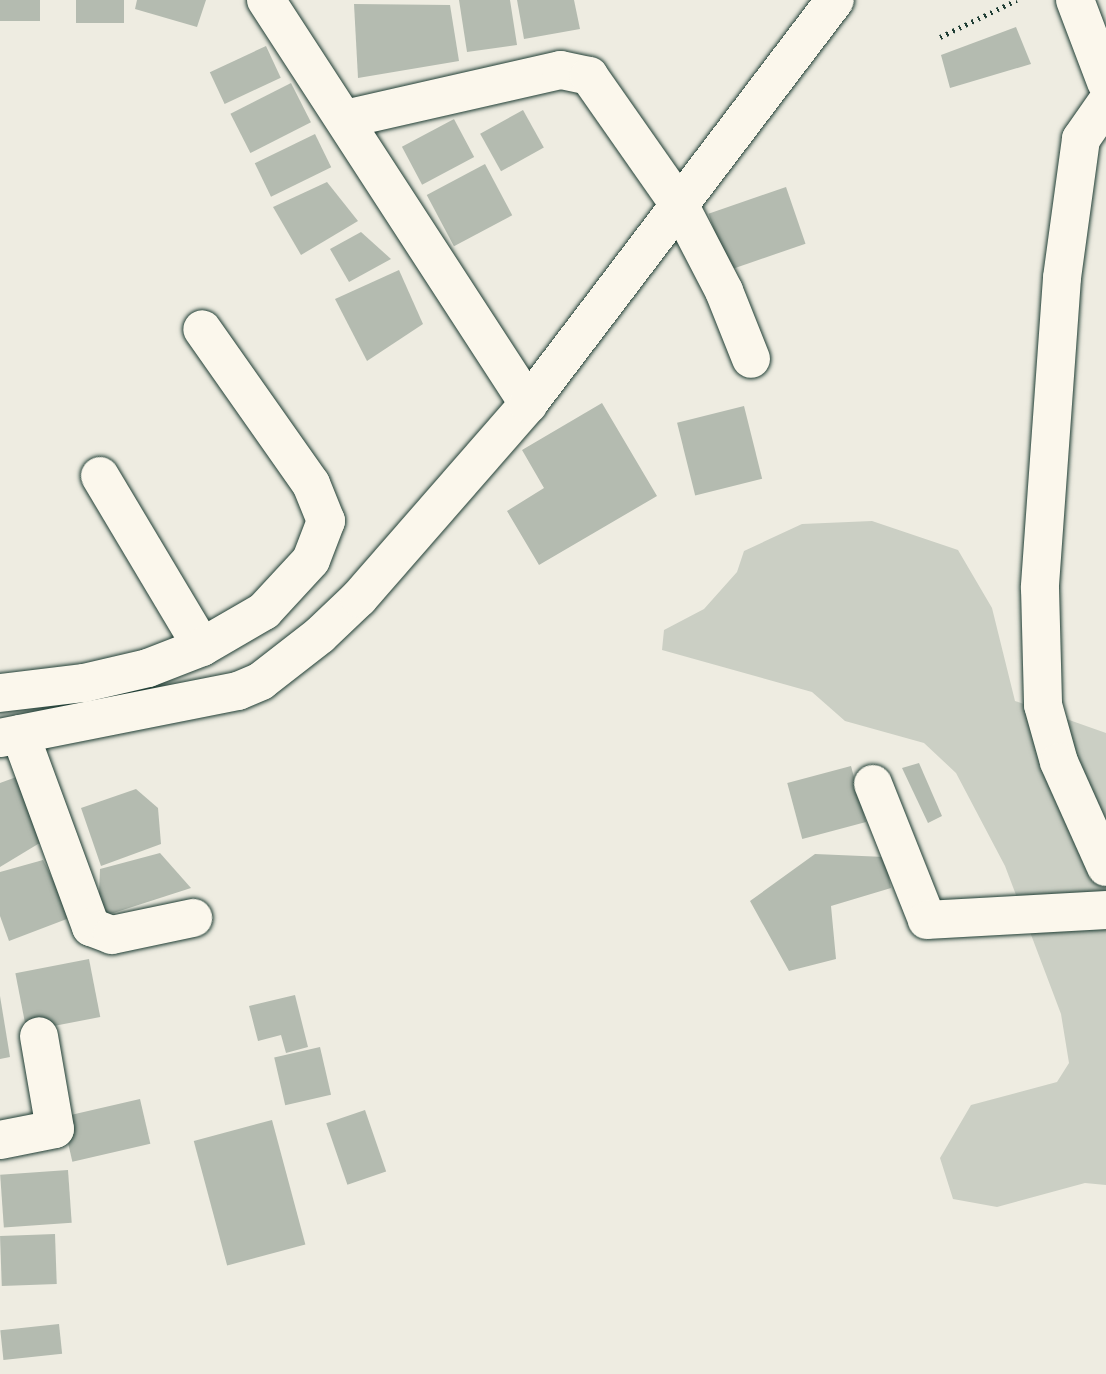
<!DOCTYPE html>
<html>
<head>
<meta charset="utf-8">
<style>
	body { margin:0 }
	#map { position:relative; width:1106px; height:1374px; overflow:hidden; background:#eeece1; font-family:"Patrick Hand",sans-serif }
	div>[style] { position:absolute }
	.green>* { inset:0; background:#cbcfc4 }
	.building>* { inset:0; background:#b4bbb0; transform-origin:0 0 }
	.path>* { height:4.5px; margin-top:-2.25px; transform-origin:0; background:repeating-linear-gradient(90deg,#1f3d34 0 2px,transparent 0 7px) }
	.roads { filter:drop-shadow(0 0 2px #1f3d34) drop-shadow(0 0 2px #1f3d34) }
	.minor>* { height:38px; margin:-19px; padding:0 19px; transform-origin:19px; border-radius:19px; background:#fbf7ec }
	span { translate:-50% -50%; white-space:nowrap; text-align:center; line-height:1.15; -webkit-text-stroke:6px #fbf7ec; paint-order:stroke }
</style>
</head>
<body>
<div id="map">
	<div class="green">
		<i style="clip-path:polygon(872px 521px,958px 550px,992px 608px,1015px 701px,1106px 733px,1106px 1185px,1085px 1183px,997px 1207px,953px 1199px,940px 1158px,971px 1105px,1057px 1082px,1069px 1063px,1061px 1014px,1005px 866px,956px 773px,924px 743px,845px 721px,812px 692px,662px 650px,664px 630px,704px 609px,737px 572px,744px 551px,802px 524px)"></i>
	</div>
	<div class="building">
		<i style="left:0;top:0;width:40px;height:21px"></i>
		<i style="left:76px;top:0;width:48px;height:23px"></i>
		<i style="clip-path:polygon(137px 0,206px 0,197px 27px,135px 9px)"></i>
		<i style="clip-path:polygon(459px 0,510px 0,517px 45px,467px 52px)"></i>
		<i style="clip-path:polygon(517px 0,574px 0,580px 29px,524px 39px)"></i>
		<i style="clip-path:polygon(354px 4px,450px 5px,459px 61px,358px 78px)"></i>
		<i style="clip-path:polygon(1016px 27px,1031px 64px,950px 88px,941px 55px)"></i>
		<i style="left:266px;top:46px;width:35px;height:62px;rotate:65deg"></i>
		<i style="left:291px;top:83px;width:44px;height:68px;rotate:63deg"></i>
		<i style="left:523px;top:110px;width:43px;height:49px;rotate:61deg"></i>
		<i style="left:454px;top:119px;width:43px;height:59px;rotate:62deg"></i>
		<i style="left:315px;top:134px;width:37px;height:67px;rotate:64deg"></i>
		<i style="left:485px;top:164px;width:58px;height:66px;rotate:62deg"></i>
		<i style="clip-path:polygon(327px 182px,358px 221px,301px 255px,273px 207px)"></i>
		<i style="left:786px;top:187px;width:60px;height:82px;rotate:71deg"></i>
		<i style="clip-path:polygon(361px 232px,391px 259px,349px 282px,330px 249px)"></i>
		<i style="clip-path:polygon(399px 270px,423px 324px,367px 361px,335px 299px)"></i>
		<i style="clip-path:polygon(602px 403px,657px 496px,539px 565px,507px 511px,544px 488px,522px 450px)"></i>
		<i style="left:744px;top:406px;width:75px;height:69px;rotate:76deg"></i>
		<i style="clip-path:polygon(919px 763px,942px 816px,928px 823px,902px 768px)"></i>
		<i style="left:851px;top:766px;width:58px;height:66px;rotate:75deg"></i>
		<i style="clip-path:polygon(19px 776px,43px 841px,0 867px,0 783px)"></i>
		<i style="clip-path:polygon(136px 789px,158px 808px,161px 844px,101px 866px,81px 808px)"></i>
		<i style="clip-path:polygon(160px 853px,191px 888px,98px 918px,100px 869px)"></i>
		<i style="clip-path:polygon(815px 854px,885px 857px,891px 888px,831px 906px,836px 959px,789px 971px,750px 901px)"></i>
		<i style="clip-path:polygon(43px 860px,72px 917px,9px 941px,0 916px,0 872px)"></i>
		<i style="left:89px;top:959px;width:59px;height:75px;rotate:79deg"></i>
		<i style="clip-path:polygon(295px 995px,308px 1047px,286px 1053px,281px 1035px,258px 1041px,249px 1006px)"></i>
		<i style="clip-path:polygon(0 996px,10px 1057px,0 1059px)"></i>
		<i style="left:320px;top:1047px;width:49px;height:47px;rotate:77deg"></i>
		<i style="left:140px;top:1099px;width:46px;height:80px;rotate:77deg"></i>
		<i style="left:365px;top:1110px;width:65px;height:41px;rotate:71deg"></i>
		<i style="left:272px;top:1120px;width:129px;height:81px;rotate:75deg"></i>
		<i style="left:68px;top:1170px;width:53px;height:68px;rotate:86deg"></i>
		<i style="left:55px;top:1234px;width:50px;height:55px;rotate:88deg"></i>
		<i style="left:59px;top:1324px;width:30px;height:59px;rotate:84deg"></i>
	</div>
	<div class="path">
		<i style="left:940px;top:37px;width:85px;rotate:-25.7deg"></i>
	</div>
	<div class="roads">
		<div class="minor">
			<i style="left:266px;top:0;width:482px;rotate:57deg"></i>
			<i style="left:1075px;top:0;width:88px;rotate:69.3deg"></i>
			<i style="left:1106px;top:103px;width:44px;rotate:124.8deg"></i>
			<i style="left:1081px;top:139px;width:140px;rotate:97.8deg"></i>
			<i style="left:1062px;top:278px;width:311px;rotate:94.1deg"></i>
			<i style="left:1040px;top:588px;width:117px;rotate:88.5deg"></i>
			<i style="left:1043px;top:705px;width:59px;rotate:74.3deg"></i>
			<i style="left:1059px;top:762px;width:115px;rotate:65.9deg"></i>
			<i style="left:345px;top:119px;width:221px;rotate:-12.8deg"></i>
			<i style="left:561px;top:70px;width:29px;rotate:12deg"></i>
			<i style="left:589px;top:76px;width:159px;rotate:55deg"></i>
			<i style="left:680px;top:206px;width:96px;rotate:62.6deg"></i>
			<i style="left:724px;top:291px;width:73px;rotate:68.3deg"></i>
			<i style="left:100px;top:476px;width:199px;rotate:59.2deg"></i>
			<i style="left:0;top:693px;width:85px;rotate:-6.8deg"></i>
			<i style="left:84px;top:683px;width:66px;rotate:-13.2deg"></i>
			<i style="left:148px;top:668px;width:58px;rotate:-21.3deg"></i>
			<i style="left:202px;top:647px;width:72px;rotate:-30.1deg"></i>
			<i style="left:264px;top:611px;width:69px;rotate:-47.3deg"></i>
			<i style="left:311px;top:560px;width:42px;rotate:-69deg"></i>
			<i style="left:326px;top:521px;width:40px;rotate:-112deg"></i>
			<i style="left:311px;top:484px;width:189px;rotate:-125.1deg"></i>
			<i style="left:20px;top:734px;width:206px;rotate:69.8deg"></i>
			<i style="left:91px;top:927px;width:22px;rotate:21deg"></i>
			<i style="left:112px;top:935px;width:83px;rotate:-11.9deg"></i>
			<i style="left:0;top:738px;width:243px;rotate:-11.2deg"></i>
			<i style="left:238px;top:691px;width:25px;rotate:-23deg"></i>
			<i style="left:261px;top:681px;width:75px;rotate:-37.9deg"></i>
			<i style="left:320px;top:635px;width:54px;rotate:-43.5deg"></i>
			<i style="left:359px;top:598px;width:257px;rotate:-48.9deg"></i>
			<i style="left:528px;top:404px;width:507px;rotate:-52.77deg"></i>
			<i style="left:873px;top:784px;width:146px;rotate:68.3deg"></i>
			<i style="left:927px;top:920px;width:179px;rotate:-3.2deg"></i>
			<i style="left:0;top:1140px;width:56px;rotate:-11.3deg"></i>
			<i style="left:55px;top:1129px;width:94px;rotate:-99.8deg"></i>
		</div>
	</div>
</div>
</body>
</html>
